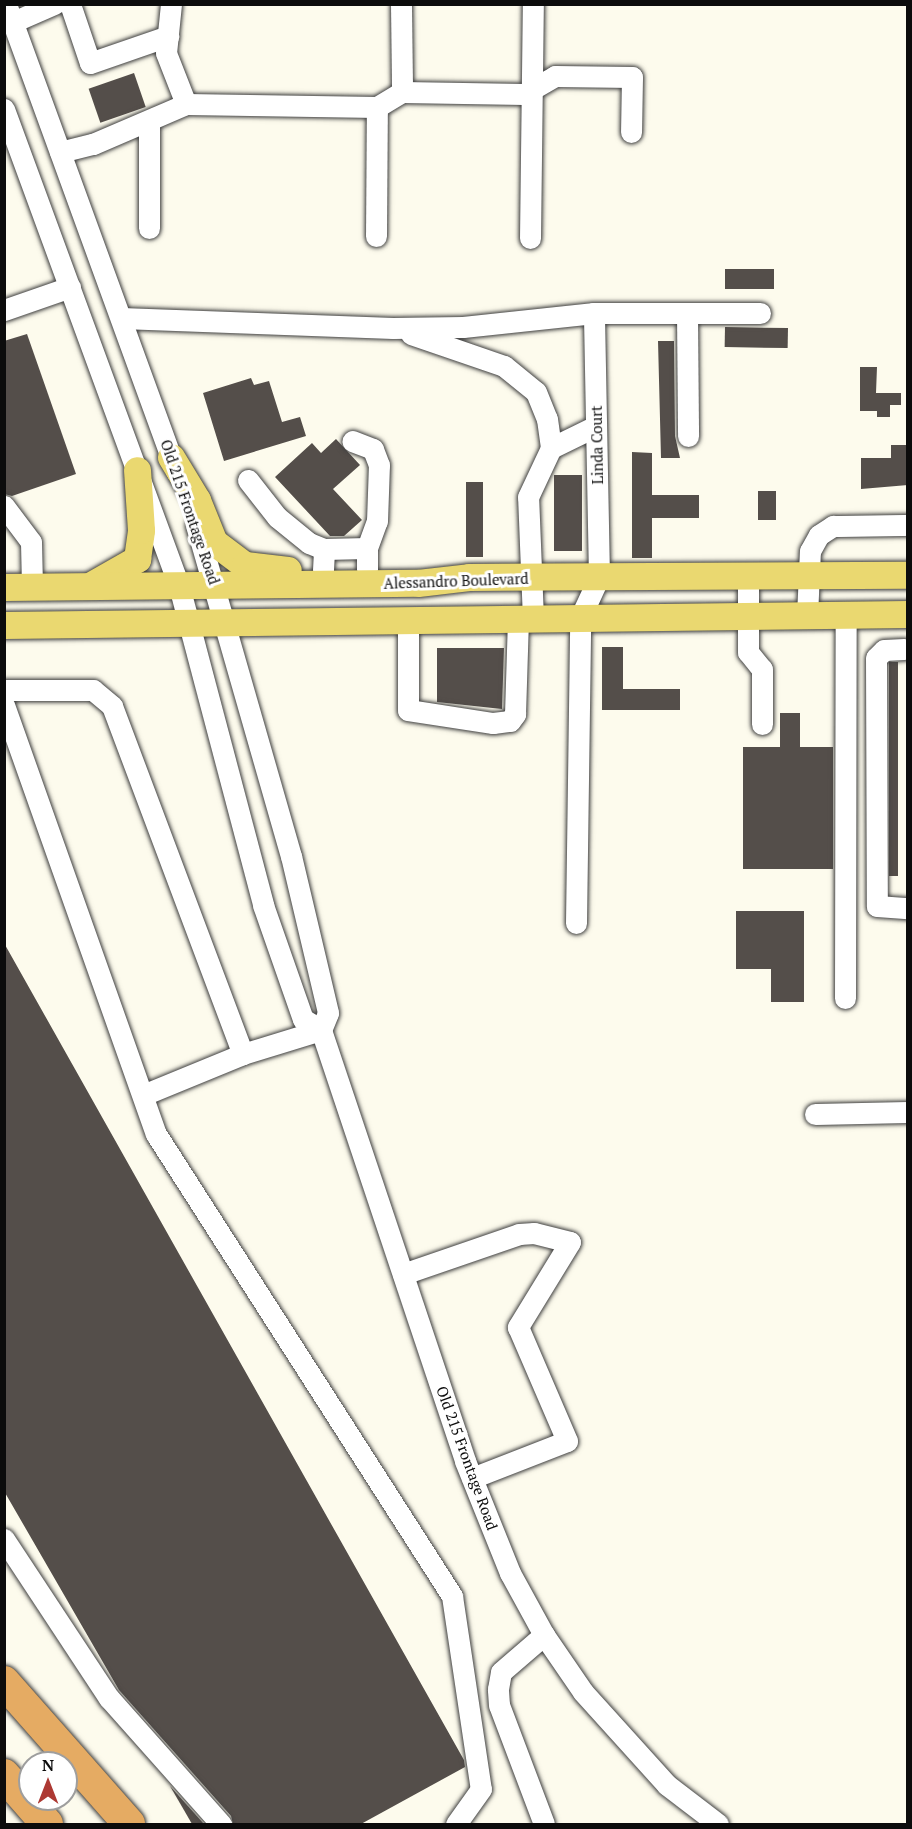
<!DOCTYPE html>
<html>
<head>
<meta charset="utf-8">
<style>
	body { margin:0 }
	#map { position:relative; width:912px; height:1829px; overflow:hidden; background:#fdfbed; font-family:"PT Serif",serif }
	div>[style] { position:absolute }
	.building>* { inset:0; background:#544e4a; transform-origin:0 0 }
	.roads { filter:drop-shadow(0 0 2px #3f3f3f) drop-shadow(0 0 2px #3f3f3f) }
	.minor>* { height:21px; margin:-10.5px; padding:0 10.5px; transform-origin:10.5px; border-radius:10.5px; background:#fff }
	.major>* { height:27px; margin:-13.5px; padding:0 13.5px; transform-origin:13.5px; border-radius:13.5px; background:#ead870 }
	.highway>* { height:32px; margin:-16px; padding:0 16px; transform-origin:16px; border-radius:16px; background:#e5ab63 }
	span { translate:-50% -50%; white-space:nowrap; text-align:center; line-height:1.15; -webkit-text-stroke:6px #fff; paint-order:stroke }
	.street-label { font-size:15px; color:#0c0c0c }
	.frame { position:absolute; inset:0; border:6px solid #0c0c0c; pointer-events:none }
	.north { position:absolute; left:18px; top:1751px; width:60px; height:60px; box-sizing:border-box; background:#fff; border:2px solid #9e9e9e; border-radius:50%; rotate:0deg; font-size:16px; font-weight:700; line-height:24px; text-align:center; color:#0c0c0c }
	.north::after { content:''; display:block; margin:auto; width:21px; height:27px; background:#ad3933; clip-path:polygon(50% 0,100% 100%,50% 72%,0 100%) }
</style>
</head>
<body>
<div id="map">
	<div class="building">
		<i style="left:134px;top:73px;width:36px;height:48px;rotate:71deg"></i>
		<i style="left:725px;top:269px;width:49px;height:20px"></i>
		<i style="left:725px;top:327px;width:63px;height:20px;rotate:1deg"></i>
		<i style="clip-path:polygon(27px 334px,76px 474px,12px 496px,4px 494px,4px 341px)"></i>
		<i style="clip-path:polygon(658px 341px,674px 341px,675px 436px,680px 458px,661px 458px)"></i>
		<i style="clip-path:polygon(860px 367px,877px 367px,876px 393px,901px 393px,901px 405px,890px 405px,890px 417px,877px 417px,877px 411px,860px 411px)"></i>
		<i style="clip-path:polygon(251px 378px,254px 385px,269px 381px,282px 422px,300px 417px,306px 436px,224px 461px,203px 393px)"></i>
		<i style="clip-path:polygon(336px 439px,360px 465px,333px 489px,362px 520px,344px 536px,330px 536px,275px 477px,312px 443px,321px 453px)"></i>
		<i style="clip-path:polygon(891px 445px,908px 445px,908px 485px,861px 489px,861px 458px,891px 458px)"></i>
		<i style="clip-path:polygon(632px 452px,652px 453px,652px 495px,699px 495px,699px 518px,652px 518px,652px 558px,632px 558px)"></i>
		<i style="left:554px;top:475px;width:28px;height:76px"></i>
		<i style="left:466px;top:482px;width:17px;height:75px"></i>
		<i style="left:758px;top:491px;width:18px;height:29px"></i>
		<i style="clip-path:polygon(602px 647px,623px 647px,623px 689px,680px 689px,680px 710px,602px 710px)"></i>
		<i style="clip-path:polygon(437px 648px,504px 648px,502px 709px,437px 702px)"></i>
		<i style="left:898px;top:662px;width:214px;height:9px;rotate:90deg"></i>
		<i style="clip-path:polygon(780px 713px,800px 713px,800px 747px,833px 747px,833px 869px,743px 869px,743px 747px,780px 747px)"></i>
		<i style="clip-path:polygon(736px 911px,804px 911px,804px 1002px,771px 1002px,771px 969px,736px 969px)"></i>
		<i style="clip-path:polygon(4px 943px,464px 1760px,465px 1767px,361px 1824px,233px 1824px,231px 1816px,119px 1690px,4px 1491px)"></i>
		<i style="clip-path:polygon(170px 1786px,204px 1824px,192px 1824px)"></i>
	</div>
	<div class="roads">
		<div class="minor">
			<i style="left:6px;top:4px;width:497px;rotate:70deg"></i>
			<i style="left:70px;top:4px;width:62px;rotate:71.3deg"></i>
			<i style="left:90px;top:63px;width:83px;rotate:-19.1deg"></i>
			<i style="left:171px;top:4px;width:49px;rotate:95.8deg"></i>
			<i style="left:166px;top:53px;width:55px;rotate:68.6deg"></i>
			<i style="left:401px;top:4px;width:88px;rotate:89.3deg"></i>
			<i style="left:13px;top:22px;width:45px;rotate:-23.7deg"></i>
			<i style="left:4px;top:109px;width:508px;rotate:69.85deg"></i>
			<i style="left:179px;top:586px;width:330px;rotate:75.2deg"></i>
			<i style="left:263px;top:905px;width:121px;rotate:70.7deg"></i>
			<i style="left:303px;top:1019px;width:21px;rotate:31deg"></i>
			<i style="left:321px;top:1030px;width:454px;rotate:71.5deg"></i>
			<i style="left:465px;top:1461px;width:121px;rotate:68.1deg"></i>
			<i style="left:510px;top:1573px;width:71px;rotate:61.3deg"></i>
			<i style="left:544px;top:1635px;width:69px;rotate:55.6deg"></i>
			<i style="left:583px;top:1692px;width:125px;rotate:47.9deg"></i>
			<i style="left:667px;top:1785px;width:64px;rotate:37.4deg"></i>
			<i style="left:60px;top:152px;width:34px;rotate:-14deg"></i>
			<i style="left:93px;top:144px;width:101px;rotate:-23.3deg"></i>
			<i style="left:186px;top:104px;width:191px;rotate:0.9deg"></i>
			<i style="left:377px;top:107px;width:29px;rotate:-31deg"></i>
			<i style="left:402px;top:92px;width:122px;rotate:0.9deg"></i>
			<i style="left:524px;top:94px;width:36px;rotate:-30deg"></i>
			<i style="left:555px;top:76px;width:77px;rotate:0.7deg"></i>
			<i style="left:632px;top:77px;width:55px;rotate:91deg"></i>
			<i style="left:149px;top:228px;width:106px;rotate:-90deg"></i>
			<i style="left:376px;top:236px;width:129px;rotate:-89.6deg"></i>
			<i style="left:530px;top:238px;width:234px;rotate:-89.3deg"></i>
			<i style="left:4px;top:310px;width:70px;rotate:-19.2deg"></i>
			<i style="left:687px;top:313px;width:123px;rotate:89.5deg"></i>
			<i style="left:121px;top:318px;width:272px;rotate:2.1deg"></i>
			<i style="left:393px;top:328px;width:70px;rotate:-0.8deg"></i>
			<i style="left:463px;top:327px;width:132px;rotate:-6.1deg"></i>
			<i style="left:594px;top:313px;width:166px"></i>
			<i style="left:411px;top:334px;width:98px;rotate:19deg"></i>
			<i style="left:504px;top:366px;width:41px;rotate:39.1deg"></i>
			<i style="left:536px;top:392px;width:29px;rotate:68deg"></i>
			<i style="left:547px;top:419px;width:29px;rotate:82deg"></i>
			<i style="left:551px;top:448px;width:50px;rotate:-26.1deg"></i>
			<i style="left:248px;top:480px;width:47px;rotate:51.9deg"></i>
			<i style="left:277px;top:517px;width:41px;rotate:39.1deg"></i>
			<i style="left:309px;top:543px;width:16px;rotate:22deg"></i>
			<i style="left:324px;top:549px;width:43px;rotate:-1.3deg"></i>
			<i style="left:367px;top:548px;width:29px;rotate:-70deg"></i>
			<i style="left:377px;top:521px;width:56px;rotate:-88deg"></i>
			<i style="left:379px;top:465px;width:17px;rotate:-111deg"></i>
			<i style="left:373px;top:449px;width:22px;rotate:-159deg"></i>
			<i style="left:4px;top:506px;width:45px;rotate:53.1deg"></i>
			<i style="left:31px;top:542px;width:45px;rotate:88.7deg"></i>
			<i style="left:196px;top:525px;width:344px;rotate:74deg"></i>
			<i style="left:291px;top:856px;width:161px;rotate:76.7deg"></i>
			<i style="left:328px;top:1013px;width:18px;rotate:112deg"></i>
			<i style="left:367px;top:548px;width:21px;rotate:90deg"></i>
			<i style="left:323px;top:570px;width:21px;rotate:-87deg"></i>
			<i style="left:748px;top:576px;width:76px;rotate:90deg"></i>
			<i style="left:748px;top:652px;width:22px;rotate:51deg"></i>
			<i style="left:762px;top:669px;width:55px;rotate:90deg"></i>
			<i style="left:807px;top:616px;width:65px;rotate:-87.4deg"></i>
			<i style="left:810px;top:551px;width:18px;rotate:-61deg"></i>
			<i style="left:819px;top:535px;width:17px;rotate:-33deg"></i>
			<i style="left:833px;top:526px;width:75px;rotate:-0.8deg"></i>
			<i style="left:533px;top:619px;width:122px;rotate:-92.3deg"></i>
			<i style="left:528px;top:497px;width:54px;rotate:-64.9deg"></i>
			<i style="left:408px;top:621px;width:89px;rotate:90deg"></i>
			<i style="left:408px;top:710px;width:86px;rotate:8.7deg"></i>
			<i style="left:493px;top:723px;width:17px;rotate:-7deg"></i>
			<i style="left:510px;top:721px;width:9px;rotate:-54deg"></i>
			<i style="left:515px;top:714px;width:94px;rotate:-88.2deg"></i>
			<i style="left:904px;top:649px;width:20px;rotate:177deg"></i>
			<i style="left:884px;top:650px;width:11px;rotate:135deg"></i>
			<i style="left:876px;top:658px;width:248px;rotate:89.8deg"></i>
			<i style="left:877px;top:906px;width:31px;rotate:4deg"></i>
			<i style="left:4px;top:690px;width:89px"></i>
			<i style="left:93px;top:690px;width:25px;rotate:40deg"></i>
			<i style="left:112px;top:706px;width:372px;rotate:69.4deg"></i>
			<i style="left:4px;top:705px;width:455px;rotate:70.5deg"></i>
			<i style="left:156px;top:1134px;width:549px;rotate:57.35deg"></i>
			<i style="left:452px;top:1596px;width:195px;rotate:81.5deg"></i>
			<i style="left:481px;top:1789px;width:43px;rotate:125.5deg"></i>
			<i style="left:576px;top:923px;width:305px;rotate:-89.2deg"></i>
			<i style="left:580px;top:618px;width:45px;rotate:-65.1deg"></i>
			<i style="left:599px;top:577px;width:264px;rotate:-91.1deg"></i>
			<i style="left:845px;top:998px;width:383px;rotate:-89.9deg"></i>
			<i style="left:143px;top:1095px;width:108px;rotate:-22.3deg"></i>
			<i style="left:243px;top:1054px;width:82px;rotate:-17.1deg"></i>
			<i style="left:815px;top:1114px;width:93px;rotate:-1.2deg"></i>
			<i style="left:403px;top:1274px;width:123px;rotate:-19deg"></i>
			<i style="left:519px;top:1234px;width:15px;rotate:-4deg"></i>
			<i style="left:534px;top:1233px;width:37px;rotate:14deg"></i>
			<i style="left:570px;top:1242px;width:100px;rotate:121.5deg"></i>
			<i style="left:518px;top:1327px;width:124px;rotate:66.7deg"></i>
			<i style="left:567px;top:1441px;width:102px;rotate:158.7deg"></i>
			<i style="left:4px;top:1539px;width:191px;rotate:56.6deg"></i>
			<i style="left:109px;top:1698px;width:169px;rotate:48.4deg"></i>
			<i style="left:544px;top:1824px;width:127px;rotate:-110.7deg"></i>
			<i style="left:499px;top:1705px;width:16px;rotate:-94deg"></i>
			<i style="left:498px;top:1689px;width:17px;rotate:-80deg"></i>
			<i style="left:501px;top:1672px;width:57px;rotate:-40.7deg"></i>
		</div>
		<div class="major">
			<i style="left:171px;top:457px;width:50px;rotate:58.8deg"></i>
			<i style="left:197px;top:500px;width:45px;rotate:68deg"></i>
			<i style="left:214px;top:542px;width:39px;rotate:37deg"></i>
			<i style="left:245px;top:565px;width:43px;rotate:6.6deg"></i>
			<i style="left:93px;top:584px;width:51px;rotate:-29.6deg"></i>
			<i style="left:137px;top:559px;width:29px;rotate:-82deg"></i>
			<i style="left:141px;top:530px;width:60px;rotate:-93.8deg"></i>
			<i style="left:4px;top:587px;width:414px;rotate:-0.6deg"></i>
			<i style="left:418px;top:583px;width:51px;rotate:-6.7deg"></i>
			<i style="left:469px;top:577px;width:439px;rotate:-0.3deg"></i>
			<i style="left:4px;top:625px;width:904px;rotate:-0.7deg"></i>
		</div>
		<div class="highway">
			<i style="left:4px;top:1682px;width:189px;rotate:48.6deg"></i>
			<i style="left:4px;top:1775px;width:65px;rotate:48.7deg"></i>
		</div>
	</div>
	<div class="street-label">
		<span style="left:597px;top:445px;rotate:-91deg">Linda Court</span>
		<span style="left:190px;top:512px;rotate:71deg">Old 215 Frontage Road</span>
		<span style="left:456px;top:581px;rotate:-2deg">Alessandro Boulevard</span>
		<span style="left:467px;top:1458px;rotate:70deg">Old 215 Frontage Road</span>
	</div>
	<div class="frame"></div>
	<div class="north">N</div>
</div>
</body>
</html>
